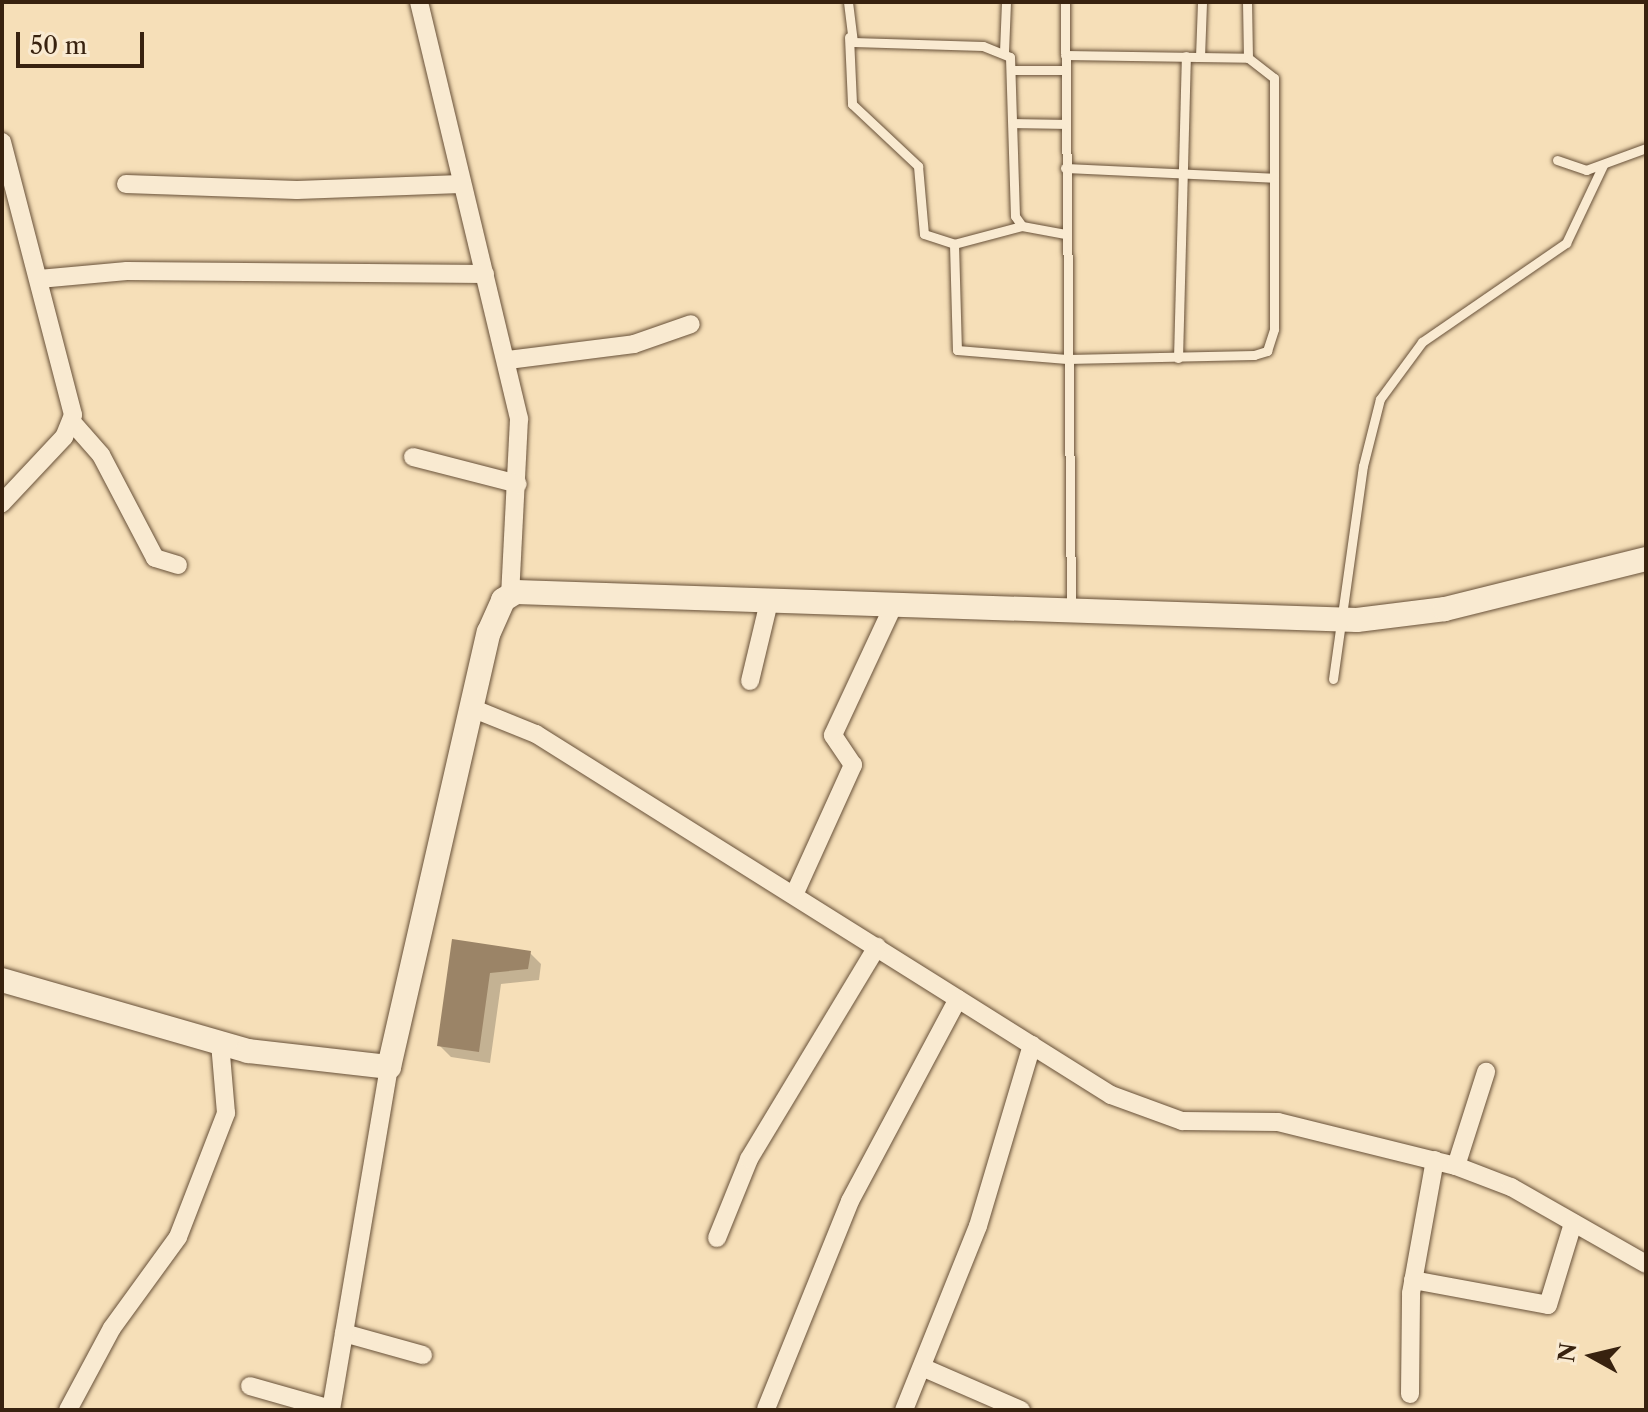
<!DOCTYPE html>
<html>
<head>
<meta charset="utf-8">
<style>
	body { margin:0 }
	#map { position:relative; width:1648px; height:1412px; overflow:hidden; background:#f6dfb8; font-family:"Libre Caslon Text",serif }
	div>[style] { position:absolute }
	.shadow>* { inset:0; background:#0003 }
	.building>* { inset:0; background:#9b8467 }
	.roads { filter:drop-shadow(0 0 2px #685139) drop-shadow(0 0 2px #685139) }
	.lane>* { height:9px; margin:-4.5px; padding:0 4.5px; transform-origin:4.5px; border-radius:4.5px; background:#f9ead1 }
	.street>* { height:18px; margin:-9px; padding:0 9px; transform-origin:9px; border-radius:9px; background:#f9ead1 }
	.secondary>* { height:24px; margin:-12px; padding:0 12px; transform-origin:12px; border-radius:12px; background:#f9ead1 }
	span { translate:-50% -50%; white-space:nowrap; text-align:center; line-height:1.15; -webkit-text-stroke:6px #f9ead1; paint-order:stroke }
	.frame { position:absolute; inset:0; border:4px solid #38220f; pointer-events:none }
	.north { position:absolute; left:1552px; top:1316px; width:80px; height:80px; -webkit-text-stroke:6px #f9ead1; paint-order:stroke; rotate:278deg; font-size:22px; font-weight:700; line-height:32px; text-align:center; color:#38220f }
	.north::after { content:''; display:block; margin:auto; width:28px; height:36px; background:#38220f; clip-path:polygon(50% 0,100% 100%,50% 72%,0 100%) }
	.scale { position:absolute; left:16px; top:32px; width:128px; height:36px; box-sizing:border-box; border:4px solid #38220f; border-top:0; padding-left:10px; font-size:24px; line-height:28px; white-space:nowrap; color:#38220f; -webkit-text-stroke:6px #f9ead1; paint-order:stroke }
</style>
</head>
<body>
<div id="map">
	<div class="shadow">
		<i style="clip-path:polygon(454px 942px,530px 953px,541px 964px,539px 980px,501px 984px,490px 1063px,451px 1057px,439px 1045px)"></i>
	</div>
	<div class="building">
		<i style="clip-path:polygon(452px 939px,531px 951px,528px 969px,490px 973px,479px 1052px,437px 1046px)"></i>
	</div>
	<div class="roads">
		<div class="lane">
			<i style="left:848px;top:2px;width:40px;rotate:82.9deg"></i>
			<i style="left:853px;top:42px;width:130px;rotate:1.8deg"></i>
			<i style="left:983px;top:46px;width:29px;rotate:22deg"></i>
			<i style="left:1010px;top:57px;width:159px;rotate:88.2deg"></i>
			<i style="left:1015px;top:216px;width:12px;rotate:55deg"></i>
			<i style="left:1022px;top:226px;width:44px;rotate:10.5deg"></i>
			<i style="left:1065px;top:2px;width:607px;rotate:89.43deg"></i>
			<i style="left:849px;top:37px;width:67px;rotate:87.4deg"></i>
			<i style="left:852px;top:104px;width:91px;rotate:43.2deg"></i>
			<i style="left:918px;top:166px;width:68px;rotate:85deg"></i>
			<i style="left:924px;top:234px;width:32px;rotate:18deg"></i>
			<i style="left:954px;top:244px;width:106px;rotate:88.4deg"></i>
			<i style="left:957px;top:350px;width:110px;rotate:4.7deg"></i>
			<i style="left:1067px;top:359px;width:187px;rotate:-1.2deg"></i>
			<i style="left:1254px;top:355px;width:14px;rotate:-17deg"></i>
			<i style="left:1267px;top:351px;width:23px;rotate:-72deg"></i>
			<i style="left:1274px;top:329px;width:251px;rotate:-90deg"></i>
			<i style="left:1274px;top:78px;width:33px;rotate:-142deg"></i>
			<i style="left:1248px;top:58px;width:56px;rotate:-91deg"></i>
			<i style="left:1004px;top:52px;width:50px;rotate:-87.7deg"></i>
			<i style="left:1065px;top:55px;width:183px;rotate:0.9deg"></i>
			<i style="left:1200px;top:57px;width:55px;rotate:-87.9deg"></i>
			<i style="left:1015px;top:70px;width:50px"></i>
			<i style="left:1014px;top:123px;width:51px;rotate:1.1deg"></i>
			<i style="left:1557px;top:160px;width:31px;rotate:19deg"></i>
			<i style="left:1586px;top:170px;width:64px;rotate:-20.1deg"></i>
			<i style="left:1065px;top:168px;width:209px;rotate:2.7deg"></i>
			<i style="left:954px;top:244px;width:70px;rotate:-14.8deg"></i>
			<i style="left:1178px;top:358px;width:302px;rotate:-88.5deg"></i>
			<i style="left:1333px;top:679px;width:215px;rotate:-82deg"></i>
			<i style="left:1363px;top:466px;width:69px;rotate:-75.8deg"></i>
			<i style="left:1380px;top:399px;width:71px;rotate:-53.6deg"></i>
			<i style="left:1422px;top:342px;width:175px;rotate:-34.5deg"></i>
			<i style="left:1566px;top:243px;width:86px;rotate:-64.6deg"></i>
		</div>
		<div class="street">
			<i style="left:419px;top:2px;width:429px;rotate:76.5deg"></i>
			<i style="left:519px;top:419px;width:176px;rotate:92.9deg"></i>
			<i style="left:2px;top:142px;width:282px;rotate:75.4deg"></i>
			<i style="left:73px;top:415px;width:24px;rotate:112deg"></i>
			<i style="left:64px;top:437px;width:91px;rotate:133.2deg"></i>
			<i style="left:126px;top:184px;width:171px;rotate:2deg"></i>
			<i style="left:297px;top:190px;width:164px;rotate:-2.1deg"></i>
			<i style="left:39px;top:279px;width:88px;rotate:-5.2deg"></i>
			<i style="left:127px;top:271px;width:358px;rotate:0.5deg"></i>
			<i style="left:508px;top:360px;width:127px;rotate:-7.2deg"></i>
			<i style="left:634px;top:344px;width:60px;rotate:-19.3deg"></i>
			<i style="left:72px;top:422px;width:44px;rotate:48.7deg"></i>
			<i style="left:101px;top:455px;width:116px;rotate:62.3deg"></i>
			<i style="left:155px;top:558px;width:24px;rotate:17deg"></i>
			<i style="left:413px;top:457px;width:108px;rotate:14.4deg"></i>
			<i style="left:750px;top:681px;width:85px;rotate:-76.5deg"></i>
			<i style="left:474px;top:709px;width:67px;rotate:22deg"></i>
			<i style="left:536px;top:734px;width:679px;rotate:32.12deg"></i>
			<i style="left:1111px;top:1095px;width:76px;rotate:20.1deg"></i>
			<i style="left:1182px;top:1121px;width:96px;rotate:0.6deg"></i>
			<i style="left:1278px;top:1122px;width:183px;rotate:13.9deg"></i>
			<i style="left:1456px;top:1166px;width:59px;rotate:20.9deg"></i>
			<i style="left:1511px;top:1187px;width:155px;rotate:29.7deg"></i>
			<i style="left:794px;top:895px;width:143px;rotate:-65.6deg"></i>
			<i style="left:853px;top:765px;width:36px;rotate:-124deg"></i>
			<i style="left:833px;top:735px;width:145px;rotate:-65deg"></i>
			<i style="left:1456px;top:1166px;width:99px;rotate:-72.3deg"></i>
			<i style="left:717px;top:1238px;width:85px;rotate:-67.9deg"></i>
			<i style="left:749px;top:1159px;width:248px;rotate:-58.9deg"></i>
			<i style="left:1413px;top:1280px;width:137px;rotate:10.5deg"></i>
			<i style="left:1548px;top:1305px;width:86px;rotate:-73deg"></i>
			<i style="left:344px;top:1333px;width:82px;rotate:15.6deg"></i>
			<i style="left:922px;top:1367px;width:108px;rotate:23.5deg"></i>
			<i style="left:250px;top:1386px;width:84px;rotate:15.9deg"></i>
			<i style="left:1410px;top:1394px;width:101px;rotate:-89.4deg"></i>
			<i style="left:1411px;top:1293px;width:135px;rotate:-79.8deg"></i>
			<i style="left:766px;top:1409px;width:224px;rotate:-68deg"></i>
			<i style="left:850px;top:1201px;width:229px;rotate:-61.9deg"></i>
			<i style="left:68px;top:1410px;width:93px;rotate:-61.8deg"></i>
			<i style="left:112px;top:1328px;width:112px;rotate:-54deg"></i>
			<i style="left:178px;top:1237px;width:133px;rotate:-68.8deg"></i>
			<i style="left:226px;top:1113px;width:70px;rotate:-94.9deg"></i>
			<i style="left:331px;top:1410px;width:348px;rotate:-80.4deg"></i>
			<i style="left:904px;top:1410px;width:198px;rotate:-68.1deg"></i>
			<i style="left:978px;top:1226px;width:189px;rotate:-73.4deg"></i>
		</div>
		<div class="secondary">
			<i style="left:2px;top:980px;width:256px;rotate:16.1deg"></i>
			<i style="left:248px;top:1051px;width:142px;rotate:6.5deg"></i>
			<i style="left:389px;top:1067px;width:446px;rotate:-77.1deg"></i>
			<i style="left:489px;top:632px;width:35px;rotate:-66deg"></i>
			<i style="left:503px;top:600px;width:15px;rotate:-32deg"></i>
			<i style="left:516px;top:592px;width:841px;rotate:1.91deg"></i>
			<i style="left:1357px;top:620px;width:89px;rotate:-7.1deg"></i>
			<i style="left:1445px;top:609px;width:207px;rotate:-14deg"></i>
		</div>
	</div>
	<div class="frame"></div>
	<div class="north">N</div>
	<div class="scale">50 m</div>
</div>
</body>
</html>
